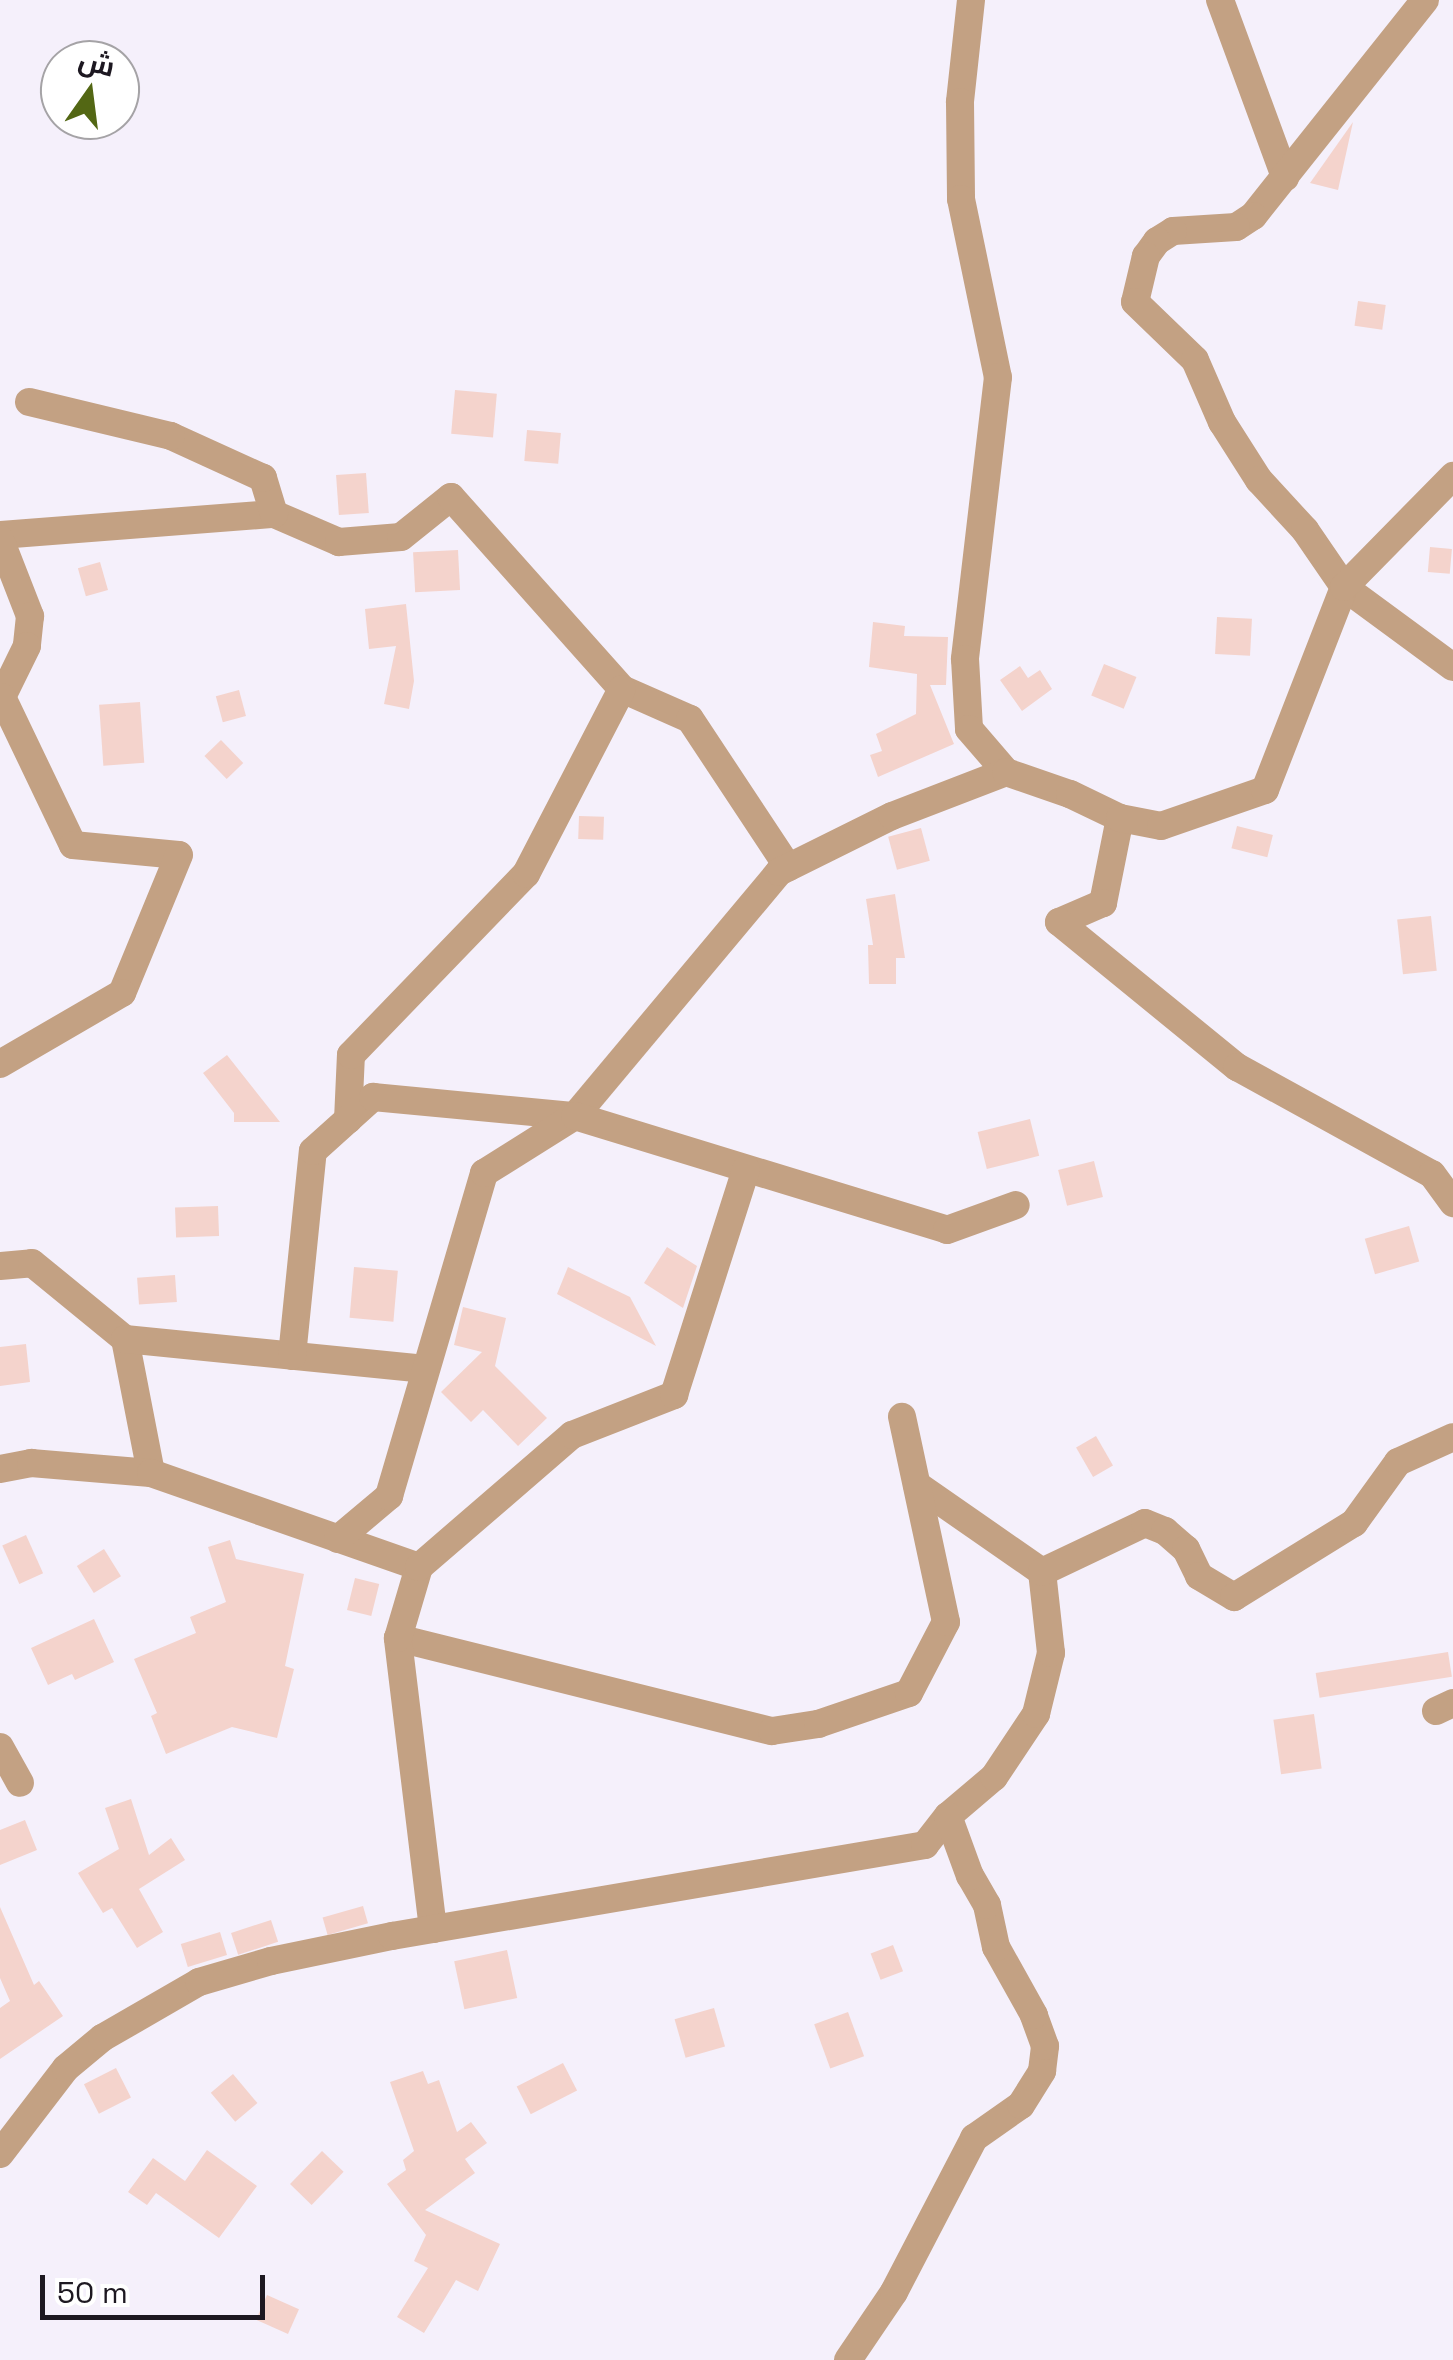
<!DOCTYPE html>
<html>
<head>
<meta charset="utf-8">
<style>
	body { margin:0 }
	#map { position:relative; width:1453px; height:2360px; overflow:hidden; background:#f5f0fb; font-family:"Space Grotesk",Cairo,sans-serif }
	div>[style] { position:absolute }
	.building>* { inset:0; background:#f4d3cc; transform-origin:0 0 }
	.minor>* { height:28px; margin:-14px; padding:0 14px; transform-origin:14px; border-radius:14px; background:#c3a183 }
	span { translate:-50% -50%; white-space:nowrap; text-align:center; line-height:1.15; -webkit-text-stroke:8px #fff; paint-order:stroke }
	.north { position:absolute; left:40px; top:40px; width:100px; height:100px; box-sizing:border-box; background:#fff; border:2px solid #a5a3a6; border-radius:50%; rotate:14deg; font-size:28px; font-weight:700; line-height:40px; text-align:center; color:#1d1821 }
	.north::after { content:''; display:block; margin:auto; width:35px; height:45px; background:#536714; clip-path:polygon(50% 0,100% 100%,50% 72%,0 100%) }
	.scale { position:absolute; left:40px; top:2275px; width:225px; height:45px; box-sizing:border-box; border:5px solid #1d1821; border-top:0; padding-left:12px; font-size:30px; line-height:35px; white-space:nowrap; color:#1d1821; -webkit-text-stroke:8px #fff; paint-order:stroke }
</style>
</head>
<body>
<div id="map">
	<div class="building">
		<i style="clip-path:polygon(1353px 122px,1338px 190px,1310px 183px)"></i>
		<i style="left:1358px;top:301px;width:28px;height:25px;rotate:8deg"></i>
		<i style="left:455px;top:390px;width:42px;height:44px;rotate:5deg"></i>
		<i style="left:527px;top:430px;width:34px;height:31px;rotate:5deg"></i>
		<i style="left:366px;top:473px;width:40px;height:30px;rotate:86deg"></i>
		<i style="left:1430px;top:547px;width:22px;height:25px;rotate:5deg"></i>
		<i style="left:458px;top:550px;width:40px;height:45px;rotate:87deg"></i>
		<i style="left:100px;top:562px;width:29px;height:23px;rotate:74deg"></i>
		<i style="clip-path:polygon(406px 604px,414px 681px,409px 709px,384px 704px,396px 646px,369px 649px,365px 609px)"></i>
		<i style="left:1217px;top:617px;width:35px;height:37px;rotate:3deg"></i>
		<i style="clip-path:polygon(873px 622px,905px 626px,904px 636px,948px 637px,946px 685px,930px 685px,954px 744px,878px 777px,870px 755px,882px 751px,876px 734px,916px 714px,917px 674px,869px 667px)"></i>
		<i style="left:1104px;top:664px;width:35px;height:34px;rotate:22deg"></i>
		<i style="clip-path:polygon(1020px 666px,1028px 678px,1040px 670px,1052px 689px,1022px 711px,1000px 680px)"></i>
		<i style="left:239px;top:690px;width:27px;height:24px;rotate:75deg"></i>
		<i style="left:140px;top:702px;width:61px;height:41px;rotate:86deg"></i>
		<i style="left:221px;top:740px;width:32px;height:23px;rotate:46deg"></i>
		<i style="left:579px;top:816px;width:25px;height:23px;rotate:2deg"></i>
		<i style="left:1237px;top:826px;width:37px;height:23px;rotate:14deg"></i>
		<i style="left:921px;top:828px;width:34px;height:34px;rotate:75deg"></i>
		<i style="clip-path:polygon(895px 894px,905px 958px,896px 958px,896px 984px,869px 984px,868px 945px,873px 945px,866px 899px)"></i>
		<i style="left:1431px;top:916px;width:55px;height:34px;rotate:84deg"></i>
		<i style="clip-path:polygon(227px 1055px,280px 1122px,234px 1122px,234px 1113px,203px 1073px)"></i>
		<i style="left:1030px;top:1119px;width:38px;height:54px;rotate:76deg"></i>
		<i style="left:1094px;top:1161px;width:37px;height:37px;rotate:76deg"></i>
		<i style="left:218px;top:1206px;width:30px;height:43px;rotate:88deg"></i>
		<i style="left:1409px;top:1226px;width:37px;height:46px;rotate:74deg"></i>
		<i style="clip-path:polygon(667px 1247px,697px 1266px,683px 1308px,644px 1283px)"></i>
		<i style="left:354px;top:1267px;width:44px;height:51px;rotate:5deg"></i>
		<i style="clip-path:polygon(568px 1267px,630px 1297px,656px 1346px,557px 1294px)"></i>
		<i style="left:175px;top:1275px;width:27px;height:38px;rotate:86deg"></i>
		<i style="clip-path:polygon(463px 1307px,506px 1318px,495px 1366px,547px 1418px,518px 1446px,483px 1410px,471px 1422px,441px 1392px,482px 1352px,454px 1345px)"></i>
		<i style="clip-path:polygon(26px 1344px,30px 1382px,0 1386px,0 1347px)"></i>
		<i style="left:1096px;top:1436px;width:34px;height:23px;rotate:60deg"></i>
		<i style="left:26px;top:1535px;width:42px;height:26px;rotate:66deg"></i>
		<i style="clip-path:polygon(230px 1540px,236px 1559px,304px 1574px,285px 1666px,294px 1669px,277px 1738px,232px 1727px,166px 1754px,151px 1716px,157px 1713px,134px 1659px,196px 1633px,190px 1617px,226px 1602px,208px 1547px)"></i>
		<i style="left:104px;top:1549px;width:32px;height:32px;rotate:58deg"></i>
		<i style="left:355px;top:1578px;width:25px;height:33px;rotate:14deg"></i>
		<i style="clip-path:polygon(94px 1619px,114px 1662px,75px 1680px,72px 1674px,48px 1685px,31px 1648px)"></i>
		<i style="left:1448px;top:1652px;width:25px;height:134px;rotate:81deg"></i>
		<i style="left:1314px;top:1714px;width:55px;height:41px;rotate:82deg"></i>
		<i style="clip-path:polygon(131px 1799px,149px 1855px,171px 1838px,185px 1860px,139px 1889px,163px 1932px,137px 1948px,112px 1908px,103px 1913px,78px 1873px,119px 1849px,105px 1808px)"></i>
		<i style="clip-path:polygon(25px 1820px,37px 1850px,0 1865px,0 1830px)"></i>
		<i style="left:363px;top:1906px;width:18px;height:42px;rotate:74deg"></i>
		<i style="clip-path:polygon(0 1907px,34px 1985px,39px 1981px,63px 2016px,0 2059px,0 2008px,10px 2001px,0 1978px)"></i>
		<i style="left:271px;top:1920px;width:23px;height:42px;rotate:72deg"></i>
		<i style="left:220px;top:1932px;width:24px;height:41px;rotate:73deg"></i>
		<i style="left:893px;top:1945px;width:28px;height:24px;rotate:69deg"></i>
		<i style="left:507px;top:1950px;width:49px;height:54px;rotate:78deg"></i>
		<i style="left:714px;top:2008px;width:40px;height:41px;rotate:74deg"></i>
		<i style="left:848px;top:2012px;width:47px;height:36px;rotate:70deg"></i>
		<i style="left:563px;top:2063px;width:31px;height:52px;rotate:63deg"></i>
		<i style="left:116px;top:2068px;width:33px;height:36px;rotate:63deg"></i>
		<i style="clip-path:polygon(423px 2071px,428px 2084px,439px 2080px,457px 2132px,471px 2122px,487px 2143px,465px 2159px,475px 2173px,425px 2210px,500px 2244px,478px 2291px,456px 2280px,424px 2333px,397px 2317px,428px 2268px,414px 2261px,426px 2235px,387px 2184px,406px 2170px,403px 2160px,414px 2151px,390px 2082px)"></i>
		<i style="left:233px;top:2074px;width:38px;height:29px;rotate:50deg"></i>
		<i style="clip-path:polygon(207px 2150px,257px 2186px,219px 2238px,156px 2193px,147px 2205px,128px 2192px,153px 2158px,185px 2181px)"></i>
		<i style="left:322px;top:2151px;width:30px;height:46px;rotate:44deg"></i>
		<i style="left:267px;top:2295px;width:35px;height:27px;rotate:24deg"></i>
	</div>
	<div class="minor">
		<i style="left:971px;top:0;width:103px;rotate:96.2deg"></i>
		<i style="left:960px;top:102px;width:97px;rotate:89.4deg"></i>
		<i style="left:961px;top:199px;width:182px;rotate:78.3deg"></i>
		<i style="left:998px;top:377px;width:284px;rotate:96.7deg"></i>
		<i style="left:965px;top:659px;width:70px;rotate:86.7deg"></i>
		<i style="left:969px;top:729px;width:57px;rotate:49.3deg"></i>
		<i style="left:1220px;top:0;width:189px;rotate:69.8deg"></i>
		<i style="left:1425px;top:0;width:276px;rotate:128.5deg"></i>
		<i style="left:1253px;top:216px;width:20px;rotate:147deg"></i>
		<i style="left:1236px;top:227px;width:63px;rotate:176.4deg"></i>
		<i style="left:1173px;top:231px;width:19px;rotate:148deg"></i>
		<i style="left:1157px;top:241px;width:19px;rotate:126deg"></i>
		<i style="left:1146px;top:256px;width:47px;rotate:103.4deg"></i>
		<i style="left:1135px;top:302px;width:83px;rotate:44deg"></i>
		<i style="left:1195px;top:360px;width:68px;rotate:66.5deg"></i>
		<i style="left:1222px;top:422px;width:69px;rotate:57.5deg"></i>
		<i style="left:1259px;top:480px;width:68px;rotate:47.4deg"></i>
		<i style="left:1305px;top:530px;width:69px;rotate:55.6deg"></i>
		<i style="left:1344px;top:587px;width:135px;rotate:36.3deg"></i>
		<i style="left:274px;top:514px;width:71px;rotate:23.3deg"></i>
		<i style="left:339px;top:542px;width:62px;rotate:-4.6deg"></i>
		<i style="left:401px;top:537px;width:64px;rotate:-38.7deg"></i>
		<i style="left:451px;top:497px;width:257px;rotate:48.3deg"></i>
		<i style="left:622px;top:689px;width:74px;rotate:23.8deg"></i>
		<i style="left:690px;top:719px;width:178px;rotate:56.5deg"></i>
		<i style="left:0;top:535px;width:275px;rotate:-4.4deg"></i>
		<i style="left:274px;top:514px;width:38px;rotate:-107deg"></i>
		<i style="left:263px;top:478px;width:101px;rotate:-155.5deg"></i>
		<i style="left:171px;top:436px;width:146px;rotate:-166.5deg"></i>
		<i style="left:0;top:539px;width:83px;rotate:68.7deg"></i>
		<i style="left:30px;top:616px;width:30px;rotate:96deg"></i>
		<i style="left:27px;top:646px;width:57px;rotate:116.1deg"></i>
		<i style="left:2px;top:697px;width:164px;rotate:64.4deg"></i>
		<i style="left:73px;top:845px;width:106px;rotate:5.4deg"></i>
		<i style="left:179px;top:855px;width:149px;rotate:112.4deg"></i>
		<i style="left:122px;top:993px;width:141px;rotate:149.8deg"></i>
		<i style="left:1120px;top:818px;width:87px;rotate:101.3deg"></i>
		<i style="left:1103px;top:903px;width:48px;rotate:156.6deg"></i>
		<i style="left:1059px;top:922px;width:230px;rotate:39.2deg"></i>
		<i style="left:1237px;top:1067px;width:222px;rotate:28.8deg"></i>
		<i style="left:1432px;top:1174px;width:36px;rotate:54deg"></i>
		<i style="left:348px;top:1120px;width:65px;rotate:-87.4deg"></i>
		<i style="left:351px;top:1055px;width:252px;rotate:-46deg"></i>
		<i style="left:526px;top:874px;width:208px;rotate:-62.6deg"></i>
		<i style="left:0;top:1266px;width:32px;rotate:-5deg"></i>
		<i style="left:32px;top:1263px;width:120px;rotate:39.3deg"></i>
		<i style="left:125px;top:1339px;width:136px;rotate:79deg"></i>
		<i style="left:125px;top:1339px;width:302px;rotate:5.7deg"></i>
		<i style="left:292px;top:1356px;width:206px;rotate:-84.2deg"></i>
		<i style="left:313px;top:1151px;width:81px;rotate:-42deg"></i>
		<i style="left:373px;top:1097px;width:203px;rotate:5.4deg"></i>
		<i style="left:575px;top:1116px;width:318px;rotate:-50.1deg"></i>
		<i style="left:779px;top:872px;width:126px;rotate:-26.4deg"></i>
		<i style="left:892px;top:816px;width:122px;rotate:-21.1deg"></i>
		<i style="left:1006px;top:772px;width:68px;rotate:19deg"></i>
		<i style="left:1070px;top:794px;width:55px;rotate:25.6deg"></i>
		<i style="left:1120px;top:818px;width:42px;rotate:11deg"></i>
		<i style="left:1161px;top:826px;width:110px;rotate:-19.1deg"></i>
		<i style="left:1265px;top:790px;width:218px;rotate:-68.7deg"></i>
		<i style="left:1344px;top:587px;width:156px;rotate:-45.5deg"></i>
		<i style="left:0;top:1469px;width:32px;rotate:-11deg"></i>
		<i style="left:31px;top:1463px;width:120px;rotate:4.8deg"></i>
		<i style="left:151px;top:1473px;width:284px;rotate:19.3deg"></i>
		<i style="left:917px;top:1485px;width:152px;rotate:34.8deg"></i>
		<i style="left:338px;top:1539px;width:67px;rotate:-40.1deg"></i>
		<i style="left:389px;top:1496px;width:337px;rotate:-73.6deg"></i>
		<i style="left:484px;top:1173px;width:107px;rotate:-32.1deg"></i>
		<i style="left:575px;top:1116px;width:389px;rotate:17deg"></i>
		<i style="left:947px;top:1230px;width:73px;rotate:-19.9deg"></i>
		<i style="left:398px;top:1638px;width:385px;rotate:14deg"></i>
		<i style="left:772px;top:1731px;width:47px;rotate:-8.7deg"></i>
		<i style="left:818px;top:1724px;width:96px;rotate:-18.8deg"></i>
		<i style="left:909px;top:1693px;width:80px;rotate:-62.5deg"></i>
		<i style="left:946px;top:1622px;width:210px;rotate:-102.1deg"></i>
		<i style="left:1436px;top:1711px;width:19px;rotate:-25deg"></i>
		<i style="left:0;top:1747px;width:41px;rotate:60.9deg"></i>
		<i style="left:433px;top:1929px;width:293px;rotate:-96.9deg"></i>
		<i style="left:398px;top:1638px;width:74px;rotate:-73.5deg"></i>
		<i style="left:419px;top:1567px;width:202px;rotate:-40.8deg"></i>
		<i style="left:572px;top:1435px;width:110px;rotate:-21.4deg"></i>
		<i style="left:674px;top:1395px;width:237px;rotate:-72.3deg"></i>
		<i style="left:0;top:2154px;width:108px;rotate:-52.5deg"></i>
		<i style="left:66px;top:2068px;width:47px;rotate:-39.8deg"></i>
		<i style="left:102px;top:2038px;width:112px;rotate:-30deg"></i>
		<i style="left:199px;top:1982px;width:75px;rotate:-16.3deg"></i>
		<i style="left:271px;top:1961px;width:124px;rotate:-11.7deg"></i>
		<i style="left:392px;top:1936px;width:541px;rotate:-9.69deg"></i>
		<i style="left:925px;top:1845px;width:37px;rotate:-52deg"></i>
		<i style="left:948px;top:1816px;width:60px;rotate:-40.3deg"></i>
		<i style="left:994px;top:1777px;width:76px;rotate:-56.3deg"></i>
		<i style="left:1036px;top:1714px;width:63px;rotate:-76.2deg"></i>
		<i style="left:1051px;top:1653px;width:81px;rotate:-96.3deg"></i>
		<i style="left:1042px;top:1572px;width:114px;rotate:-25.4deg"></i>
		<i style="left:1145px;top:1523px;width:22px;rotate:22deg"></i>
		<i style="left:1165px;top:1531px;width:28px;rotate:41deg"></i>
		<i style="left:1186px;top:1549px;width:30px;rotate:64deg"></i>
		<i style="left:1199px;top:1576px;width:41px;rotate:31deg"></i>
		<i style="left:1234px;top:1597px;width:141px;rotate:-31.7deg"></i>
		<i style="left:1354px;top:1523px;width:75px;rotate:-54.2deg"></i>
		<i style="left:1398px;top:1462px;width:60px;rotate:-24.4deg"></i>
		<i style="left:848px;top:2360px;width:82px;rotate:-55.9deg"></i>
		<i style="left:894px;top:2292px;width:174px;rotate:-62.5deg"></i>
		<i style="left:974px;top:2138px;width:57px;rotate:-35.1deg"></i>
		<i style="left:1021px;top:2105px;width:40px;rotate:-58deg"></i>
		<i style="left:1042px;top:2071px;width:25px;rotate:-83deg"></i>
		<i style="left:1045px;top:2046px;width:33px;rotate:-110deg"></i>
		<i style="left:1034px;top:2015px;width:78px;rotate:-119.2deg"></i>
		<i style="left:996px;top:1947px;width:43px;rotate:-102.1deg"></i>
		<i style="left:987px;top:1905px;width:34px;rotate:-120deg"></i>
		<i style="left:970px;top:1876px;width:64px;rotate:-110.1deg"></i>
	</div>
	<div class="north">ش</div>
	<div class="scale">50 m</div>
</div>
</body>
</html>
